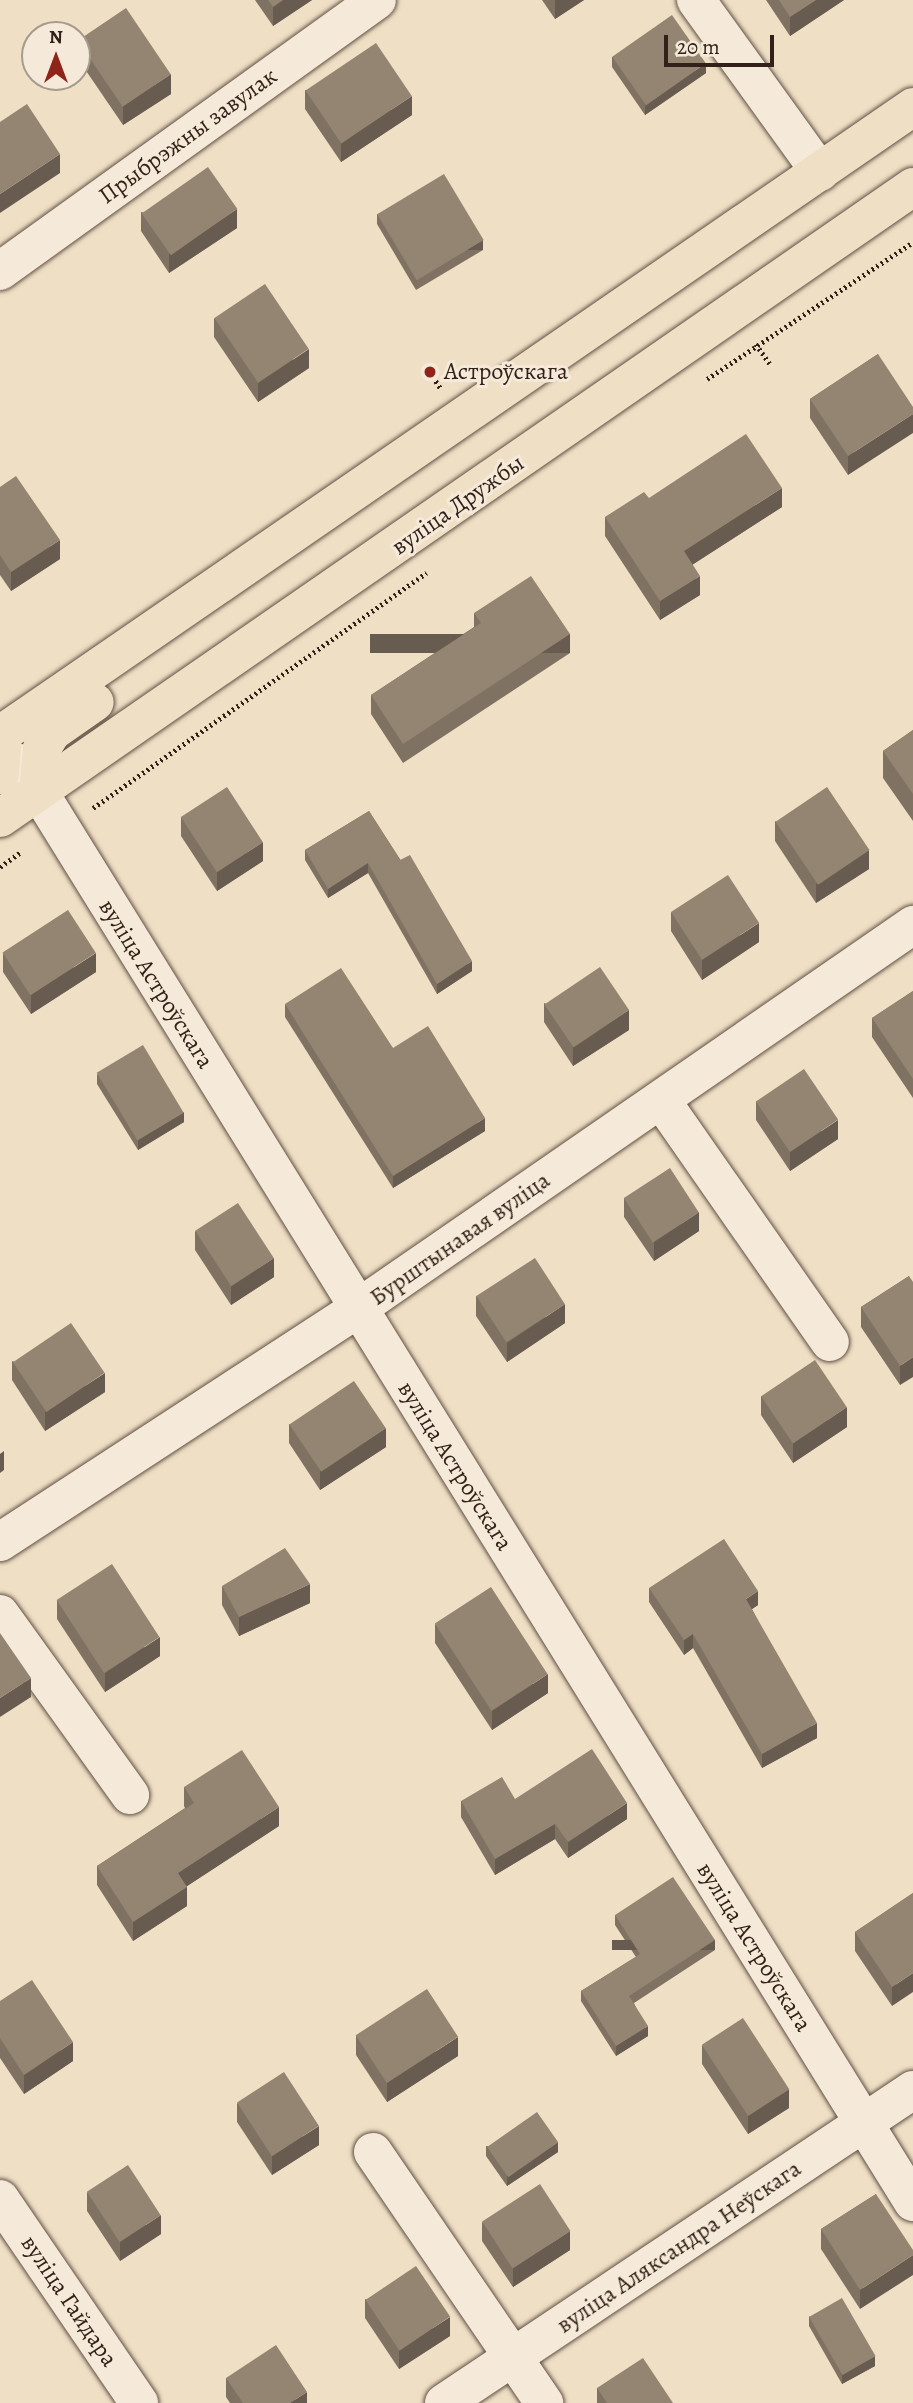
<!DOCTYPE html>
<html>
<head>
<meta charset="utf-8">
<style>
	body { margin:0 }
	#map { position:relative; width:913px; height:2403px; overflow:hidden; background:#efdfc5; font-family:Alegreya,serif }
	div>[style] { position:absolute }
	.path>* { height:4.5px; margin-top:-2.25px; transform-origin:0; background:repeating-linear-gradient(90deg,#312118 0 2px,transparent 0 5.5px) }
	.roads { filter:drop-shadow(0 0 2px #605043) drop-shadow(0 0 2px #605043) }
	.minor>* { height:38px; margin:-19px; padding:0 19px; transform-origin:19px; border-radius:19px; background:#f5ead9 }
	.major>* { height:38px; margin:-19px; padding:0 19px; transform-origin:19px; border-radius:19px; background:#efdfc5 }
	.wall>* { inset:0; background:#7f7262 }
	.shaded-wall>* { inset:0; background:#685c50; transform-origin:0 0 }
	.building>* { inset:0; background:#948472; transform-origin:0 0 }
	.dots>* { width:19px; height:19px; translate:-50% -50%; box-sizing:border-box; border:4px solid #f5ead9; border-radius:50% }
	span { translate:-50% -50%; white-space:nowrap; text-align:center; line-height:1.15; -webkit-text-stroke:6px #f5ead9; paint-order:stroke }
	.street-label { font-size:24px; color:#312118 }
	.poi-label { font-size:24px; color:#312118 }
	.left { translate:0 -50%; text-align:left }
	.north { position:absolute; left:21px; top:21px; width:70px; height:70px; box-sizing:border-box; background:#f5ead9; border:2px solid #a79a8c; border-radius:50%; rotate:0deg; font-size:19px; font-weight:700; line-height:28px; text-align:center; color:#312118 }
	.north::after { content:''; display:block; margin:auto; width:24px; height:32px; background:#8f2418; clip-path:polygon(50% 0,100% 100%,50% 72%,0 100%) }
	.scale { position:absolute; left:664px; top:35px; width:110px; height:32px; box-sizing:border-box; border:4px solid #312118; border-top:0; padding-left:9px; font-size:21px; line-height:24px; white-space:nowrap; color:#312118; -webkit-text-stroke:5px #f5ead9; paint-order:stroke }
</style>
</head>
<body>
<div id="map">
	<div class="path">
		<i style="left:756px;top:344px;width:24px;rotate:55deg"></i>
		<i style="left:430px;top:372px;width:20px;rotate:57deg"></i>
		<i style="left:707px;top:379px;width:247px;rotate:-33.6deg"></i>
		<i style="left:93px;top:808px;width:408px;rotate:-35.2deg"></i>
		<i style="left:0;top:867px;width:26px;rotate:-36deg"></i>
	</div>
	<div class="roads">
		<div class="minor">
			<i style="left:696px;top:0;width:212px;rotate:54.2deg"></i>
			<i style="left:0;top:271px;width:464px;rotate:-35.7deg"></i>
			<i style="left:21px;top:763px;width:1693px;rotate:58.21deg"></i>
			<i style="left:661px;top:1100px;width:295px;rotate:55.1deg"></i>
			<i style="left:0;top:1542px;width:426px;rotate:-33.1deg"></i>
			<i style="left:357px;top:1309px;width:676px;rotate:-34.63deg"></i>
			<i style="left:0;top:1614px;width:223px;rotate:54.3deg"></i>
			<i style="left:373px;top:2152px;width:304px;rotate:55.7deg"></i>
			<i style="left:0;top:2199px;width:247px;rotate:55.7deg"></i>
			<i style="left:444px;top:2403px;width:564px;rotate:-33.72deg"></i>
		</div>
		<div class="major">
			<i style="left:0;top:735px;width:1108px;rotate:-34.52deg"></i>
			<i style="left:0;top:775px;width:42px;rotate:-85.9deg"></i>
			<i style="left:38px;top:792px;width:44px;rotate:-84.8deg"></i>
			<i style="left:42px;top:748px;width:19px;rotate:-58deg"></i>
			<i style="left:52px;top:732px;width:52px;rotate:-34.9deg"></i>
			<i style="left:0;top:818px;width:1110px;rotate:-34.65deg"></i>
		</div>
	</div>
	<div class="wall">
		<i style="clip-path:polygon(255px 0,312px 0,273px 26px)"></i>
		<i style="clip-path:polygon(542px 0,584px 0,555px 19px)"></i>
		<i style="clip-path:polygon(766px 0,844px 0,790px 36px)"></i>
		<i style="clip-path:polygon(78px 40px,171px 94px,123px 125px,78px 59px)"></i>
		<i style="clip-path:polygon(612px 57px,706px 73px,645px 115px,612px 67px)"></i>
		<i style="clip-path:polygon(305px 90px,412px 115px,341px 162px,305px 109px)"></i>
		<i style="clip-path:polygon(141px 212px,237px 228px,169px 273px,141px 231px)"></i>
		<i style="clip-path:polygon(377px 214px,483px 250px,416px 290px,377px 224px)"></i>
		<i style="clip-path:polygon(214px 318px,309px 368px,258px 402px,214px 337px)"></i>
		<i style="clip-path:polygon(878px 354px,848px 475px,810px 418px,810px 399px)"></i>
		<i style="clip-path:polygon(0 487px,60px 559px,11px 591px,0 575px)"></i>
		<i style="clip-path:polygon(649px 498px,782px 507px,692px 565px,700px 595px,660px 620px,605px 536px,605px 517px)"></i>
		<i style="clip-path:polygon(474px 613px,570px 653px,403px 763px,371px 714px,371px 695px,474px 627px)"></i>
		<i style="clip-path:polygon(913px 730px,913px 821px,883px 778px,883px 751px)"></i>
		<i style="clip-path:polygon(369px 811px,472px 971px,437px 994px,368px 873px,328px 898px,305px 860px,305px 850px)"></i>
		<i style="clip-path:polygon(181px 817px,263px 861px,217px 891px,181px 836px)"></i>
		<i style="clip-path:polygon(775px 821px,869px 869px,816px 903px,775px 841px)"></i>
		<i style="clip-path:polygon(671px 912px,759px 942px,702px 980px,671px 931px)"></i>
		<i style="clip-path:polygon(3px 953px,96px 972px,31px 1014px,3px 972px)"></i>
		<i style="clip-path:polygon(913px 991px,913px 1098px,872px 1037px,872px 1018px)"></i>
		<i style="clip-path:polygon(544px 1003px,629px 1030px,573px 1066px,544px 1022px)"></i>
		<i style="clip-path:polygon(285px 1004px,393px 1048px,485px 1131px,393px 1188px,285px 1017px)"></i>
		<i style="clip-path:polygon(97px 1074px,184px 1122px,138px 1150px,97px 1084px)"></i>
		<i style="clip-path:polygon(756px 1101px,838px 1139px,790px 1171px,756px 1120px)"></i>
		<i style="clip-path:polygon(624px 1198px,699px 1231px,654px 1261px,624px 1217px)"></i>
		<i style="clip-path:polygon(195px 1231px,274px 1277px,231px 1305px,195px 1250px)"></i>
		<i style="clip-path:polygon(909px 1276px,900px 1385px,861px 1327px,861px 1307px)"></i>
		<i style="clip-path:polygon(476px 1296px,565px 1323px,507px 1362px,476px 1316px)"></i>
		<i style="clip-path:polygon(12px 1361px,105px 1392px,45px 1431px,12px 1380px)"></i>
		<i style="clip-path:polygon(761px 1396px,847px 1427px,793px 1463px,761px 1415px)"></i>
		<i style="clip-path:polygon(289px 1424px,386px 1447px,320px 1490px,289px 1443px)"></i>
		<i style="clip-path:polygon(222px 1586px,310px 1603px,239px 1636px,222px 1605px)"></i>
		<i style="clip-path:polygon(649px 1588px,758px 1605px,752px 1609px,817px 1738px,762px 1768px,693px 1648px,684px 1655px,649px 1602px)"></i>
		<i style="clip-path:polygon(57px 1600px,160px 1656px,105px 1692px,57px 1619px)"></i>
		<i style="clip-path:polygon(435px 1624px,548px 1693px,492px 1730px,435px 1643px)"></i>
		<i style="clip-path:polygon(184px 1787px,279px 1826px,187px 1886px,187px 1906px,133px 1941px,97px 1885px,97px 1866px,185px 1808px,184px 1806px)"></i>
		<i style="clip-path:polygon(515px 1799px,627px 1819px,568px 1858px,555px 1839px,495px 1875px,461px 1817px,461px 1801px)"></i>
		<i style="clip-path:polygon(913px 1893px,892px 2006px,855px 1951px,855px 1932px)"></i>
		<i style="clip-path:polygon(615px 1915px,715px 1950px,634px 2003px,648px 2036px,616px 2056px,581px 2001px,581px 1991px,636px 1957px,615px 1925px)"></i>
		<i style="clip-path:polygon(0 2001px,73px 2061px,24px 2094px,0 2058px)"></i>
		<i style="clip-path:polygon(356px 2036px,458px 2056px,387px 2102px,356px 2055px)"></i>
		<i style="clip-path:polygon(702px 2045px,789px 2108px,748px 2134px,702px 2064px)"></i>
		<i style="clip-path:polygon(237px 2103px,319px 2145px,272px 2175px,237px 2122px)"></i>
		<i style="clip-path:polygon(486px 2146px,558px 2152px,507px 2186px,486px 2156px)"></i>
		<i style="clip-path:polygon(87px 2192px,161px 2234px,120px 2261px,87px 2211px)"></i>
		<i style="clip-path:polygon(876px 2194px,860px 2309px,821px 2249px,821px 2229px)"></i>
		<i style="clip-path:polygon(482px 2222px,570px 2250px,513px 2287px,482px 2241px)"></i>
		<i style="clip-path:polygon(365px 2299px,450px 2336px,399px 2369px,365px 2318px)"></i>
		<i style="clip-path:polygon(809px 2316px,875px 2366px,842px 2384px,809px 2326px)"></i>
		<i style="clip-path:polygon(226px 2378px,307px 2403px,230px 2403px,226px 2397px)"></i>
		<i style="clip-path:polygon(597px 2388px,673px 2403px,597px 2403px)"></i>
	</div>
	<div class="shaded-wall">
		<i style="clip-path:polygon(283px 0,312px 0,273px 26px,273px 7px)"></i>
		<i style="clip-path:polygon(555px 0,584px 0,555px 19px)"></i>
		<i style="clip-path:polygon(816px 0,844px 0,790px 36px,790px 17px)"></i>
		<i style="clip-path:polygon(706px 63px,706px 73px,645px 115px,645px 106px)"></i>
		<i style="clip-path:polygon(171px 74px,171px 94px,123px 125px,123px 106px)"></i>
		<i style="clip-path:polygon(412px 96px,412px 115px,341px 162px,341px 143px)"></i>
		<i style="clip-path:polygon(60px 154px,60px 173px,0 213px,0 194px)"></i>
		<i style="clip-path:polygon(237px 209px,237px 228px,169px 273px,169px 254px)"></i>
		<i style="left:483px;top:240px;width:10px;height:78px;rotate:90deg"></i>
		<i style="clip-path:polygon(309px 349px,309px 368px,258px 402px,258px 383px)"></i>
		<i style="clip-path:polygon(913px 414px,913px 433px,848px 475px,848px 456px)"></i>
		<i style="clip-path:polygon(782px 488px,782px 507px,684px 570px,684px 551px)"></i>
		<i style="clip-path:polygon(60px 540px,60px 559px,11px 591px,11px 572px)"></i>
		<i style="clip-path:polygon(700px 576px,700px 595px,660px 620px,660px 601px)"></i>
		<i style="left:570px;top:634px;width:19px;height:200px;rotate:90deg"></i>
		<i style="clip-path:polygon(263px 842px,263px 861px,217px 891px,217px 872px)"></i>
		<i style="clip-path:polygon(869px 850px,869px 869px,816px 903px,816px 884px)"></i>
		<i style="clip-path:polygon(368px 863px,368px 873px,328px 898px,328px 889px)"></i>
		<i style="clip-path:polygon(759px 923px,759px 942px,702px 980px,702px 960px)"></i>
		<i style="clip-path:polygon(96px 953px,96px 972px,31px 1014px,31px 995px)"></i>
		<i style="clip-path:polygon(472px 961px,472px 971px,437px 994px,437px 984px)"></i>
		<i style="clip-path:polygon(629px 1010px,629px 1030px,573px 1066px,573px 1046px)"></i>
		<i style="clip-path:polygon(184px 1112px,184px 1122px,138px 1150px,138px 1140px)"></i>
		<i style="clip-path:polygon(485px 1118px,485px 1131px,393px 1188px,393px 1176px)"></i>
		<i style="clip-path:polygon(838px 1120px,838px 1139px,790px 1171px,790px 1152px)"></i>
		<i style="clip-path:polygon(699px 1212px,699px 1231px,654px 1261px,654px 1242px)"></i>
		<i style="clip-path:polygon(274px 1258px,274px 1277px,231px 1305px,231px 1286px)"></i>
		<i style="clip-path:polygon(565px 1304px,565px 1323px,507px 1362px,507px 1343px)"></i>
		<i style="clip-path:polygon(913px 1357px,913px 1377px,900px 1385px,900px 1366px)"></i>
		<i style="clip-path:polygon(105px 1373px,105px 1392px,45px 1431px,45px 1412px)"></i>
		<i style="clip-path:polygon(847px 1407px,847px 1427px,793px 1463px,793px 1443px)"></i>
		<i style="clip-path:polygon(386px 1428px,386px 1447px,320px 1490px,320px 1471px)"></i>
		<i style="clip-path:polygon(4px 1451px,4px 1470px,0 1473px,0 1454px)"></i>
		<i style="clip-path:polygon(310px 1584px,310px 1603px,239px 1636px,239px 1617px)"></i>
		<i style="clip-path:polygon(758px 1591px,758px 1605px,746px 1613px,746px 1599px)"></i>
		<i style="clip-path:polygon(693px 1634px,693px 1648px,684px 1655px,684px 1640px)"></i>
		<i style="clip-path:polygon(160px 1637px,160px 1656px,105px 1692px,105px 1673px)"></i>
		<i style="clip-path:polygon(548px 1674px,548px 1693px,492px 1730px,492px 1711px)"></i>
		<i style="clip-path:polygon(31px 1678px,31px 1697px,0 1717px,0 1698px)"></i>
		<i style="clip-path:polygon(817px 1723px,817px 1738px,762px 1768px,762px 1754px)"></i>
		<i style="clip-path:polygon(627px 1803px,627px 1819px,568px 1858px,568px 1842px)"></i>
		<i style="clip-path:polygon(279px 1807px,279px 1826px,178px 1892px,178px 1873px)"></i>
		<i style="clip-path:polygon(555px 1824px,555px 1839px,495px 1875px,495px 1859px)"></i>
		<i style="clip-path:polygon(187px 1887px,187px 1906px,133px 1941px,133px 1922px)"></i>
		<i style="left:715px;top:1940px;width:10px;height:103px;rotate:90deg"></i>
		<i style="clip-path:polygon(913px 1973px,913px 1992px,892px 2006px,892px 1987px)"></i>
		<i style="clip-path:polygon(648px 2026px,648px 2036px,616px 2056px,616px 2046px)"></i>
		<i style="clip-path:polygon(458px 2037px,458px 2056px,387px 2102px,387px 2083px)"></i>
		<i style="clip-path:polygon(73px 2042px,73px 2061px,24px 2094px,24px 2075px)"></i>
		<i style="clip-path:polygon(789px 2089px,789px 2108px,748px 2134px,748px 2115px)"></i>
		<i style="clip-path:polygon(319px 2126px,319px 2145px,272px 2175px,272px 2156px)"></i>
		<i style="clip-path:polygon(558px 2142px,558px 2152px,507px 2186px,507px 2176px)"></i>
		<i style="clip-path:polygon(161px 2215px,161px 2234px,120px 2261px,120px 2242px)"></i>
		<i style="clip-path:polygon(570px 2231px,570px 2250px,513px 2287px,513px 2268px)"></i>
		<i style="clip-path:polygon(913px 2255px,913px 2275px,860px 2309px,860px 2290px)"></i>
		<i style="clip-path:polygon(450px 2317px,450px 2336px,399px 2369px,399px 2350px)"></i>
		<i style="clip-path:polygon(875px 2356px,875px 2366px,842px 2384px,842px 2374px)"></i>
		<i style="clip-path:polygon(307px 2392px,307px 2403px,290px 2403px)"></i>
	</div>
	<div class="building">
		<i style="clip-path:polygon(268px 0,283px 0,273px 7px)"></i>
		<i style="clip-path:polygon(779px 0,816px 0,790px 17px)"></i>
		<i style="left:126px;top:8px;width:80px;height:58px;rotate:56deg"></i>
		<i style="left:672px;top:15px;width:59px;height:73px;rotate:55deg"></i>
		<i style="left:376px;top:43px;width:64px;height:85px;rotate:56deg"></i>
		<i style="clip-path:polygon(27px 104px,60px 154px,0 194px,0 122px)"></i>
		<i style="left:208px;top:167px;width:51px;height:81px;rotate:55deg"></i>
		<i style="left:444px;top:174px;width:77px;height:78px;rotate:59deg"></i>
		<i style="left:265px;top:284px;width:78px;height:61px;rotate:56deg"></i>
		<i style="clip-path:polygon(878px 354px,913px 407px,913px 414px,848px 456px,810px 399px)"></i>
		<i style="clip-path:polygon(746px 434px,782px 488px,684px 551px,700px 576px,660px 601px,605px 517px,644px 492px,649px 498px)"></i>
		<i style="clip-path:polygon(16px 476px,60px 540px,11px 572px,0 555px,0 487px)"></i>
		<i style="clip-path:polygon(531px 576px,570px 634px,403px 744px,371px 695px,481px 623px,474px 613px)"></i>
		<i style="clip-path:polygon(913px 730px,913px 794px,883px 751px)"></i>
		<i style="left:227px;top:787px;width:66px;height:55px;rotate:57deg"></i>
		<i style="left:827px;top:787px;width:76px;height:62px;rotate:56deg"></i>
		<i style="clip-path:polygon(369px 811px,400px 860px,410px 855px,472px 961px,437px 984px,368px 863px,328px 889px,305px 850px)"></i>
		<i style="left:728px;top:875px;width:57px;height:68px;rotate:57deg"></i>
		<i style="left:68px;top:910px;width:51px;height:78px;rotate:57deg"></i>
		<i style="left:600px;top:967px;width:52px;height:67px;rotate:56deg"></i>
		<i style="clip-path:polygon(341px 968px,393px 1048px,428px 1026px,485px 1118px,393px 1176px,285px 1004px)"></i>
		<i style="clip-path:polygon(913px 991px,913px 1079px,872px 1018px)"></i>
		<i style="left:143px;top:1045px;width:79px;height:54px;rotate:59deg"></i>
		<i style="left:804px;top:1069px;width:61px;height:58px;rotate:56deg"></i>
		<i style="left:670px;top:1168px;width:53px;height:55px;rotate:57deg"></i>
		<i style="left:238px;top:1203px;width:66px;height:51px;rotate:57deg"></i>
		<i style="left:535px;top:1258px;width:55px;height:70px;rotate:57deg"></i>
		<i style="clip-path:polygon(909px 1276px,913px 1282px,913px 1357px,900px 1366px,861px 1307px)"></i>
		<i style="left:71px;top:1323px;width:60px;height:70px;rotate:56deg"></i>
		<i style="left:815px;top:1360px;width:57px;height:65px;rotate:56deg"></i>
		<i style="left:354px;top:1381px;width:57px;height:78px;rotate:56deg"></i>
		<i style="clip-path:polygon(724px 1539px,758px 1591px,746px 1599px,817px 1723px,762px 1754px,693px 1634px,684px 1640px,649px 1588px)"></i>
		<i style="clip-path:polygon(285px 1548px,310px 1584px,239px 1617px,222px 1586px)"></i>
		<i style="left:112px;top:1564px;width:87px;height:66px;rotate:57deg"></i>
		<i style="left:491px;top:1587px;width:104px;height:67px;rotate:57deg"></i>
		<i style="clip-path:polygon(0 1633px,31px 1678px,0 1698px)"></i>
		<i style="clip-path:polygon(592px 1749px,627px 1803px,568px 1842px,555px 1824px,495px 1859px,461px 1801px,502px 1777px,515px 1799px)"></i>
		<i style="clip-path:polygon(242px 1750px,279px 1807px,178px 1873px,187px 1887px,133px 1922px,97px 1866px,194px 1803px,184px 1787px)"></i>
		<i style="clip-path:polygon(673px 1877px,715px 1940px,629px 1996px,648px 2026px,616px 2046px,581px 1991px,640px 1954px,615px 1915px)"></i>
		<i style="clip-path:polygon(913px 1893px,913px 1973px,892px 1987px,855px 1932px)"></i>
		<i style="clip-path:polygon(32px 1980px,73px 2042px,24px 2075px,0 2038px,0 2001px)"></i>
		<i style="left:427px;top:1989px;width:57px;height:85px;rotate:57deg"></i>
		<i style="left:743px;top:2018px;width:85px;height:49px;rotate:57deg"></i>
		<i style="left:284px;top:2072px;width:64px;height:56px;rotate:57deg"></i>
		<i style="left:537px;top:2112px;width:37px;height:61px;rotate:55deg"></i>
		<i style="left:128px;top:2165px;width:60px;height:49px;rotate:57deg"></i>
		<i style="left:540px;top:2184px;width:56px;height:69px;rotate:57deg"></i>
		<i style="clip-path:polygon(876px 2194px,913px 2250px,913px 2255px,860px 2290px,821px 2229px)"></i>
		<i style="left:416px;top:2266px;width:61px;height:61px;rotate:56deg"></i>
		<i style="left:842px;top:2298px;width:67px;height:38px;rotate:60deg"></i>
		<i style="clip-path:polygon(276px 2345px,307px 2392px,290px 2403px,243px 2403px,226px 2378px)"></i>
		<i style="clip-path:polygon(643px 2358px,673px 2403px,607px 2403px,597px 2388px)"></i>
	</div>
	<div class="dots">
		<i style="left:430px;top:372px;background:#8f2418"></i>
	</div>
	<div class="street-label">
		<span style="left:188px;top:136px;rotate:-36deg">Прыбрэжны завулак</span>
		<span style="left:458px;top:505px;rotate:-35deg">вуліца Дружбы</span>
		<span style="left:156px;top:984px;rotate:58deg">вуліца Астроўскага</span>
		<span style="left:460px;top:1239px;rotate:-35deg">Бурштынавая вуліца</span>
		<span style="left:455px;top:1466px;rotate:58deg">вуліца Астроўскага</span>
		<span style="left:754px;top:1947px;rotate:58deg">вуліца Астроўскага</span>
		<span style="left:679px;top:2247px;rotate:-34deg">вуліца Аляксандра Неўскага</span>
		<span style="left:69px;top:2301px;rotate:56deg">вуліца Гайдара</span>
	</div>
	<div class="poi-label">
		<span class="left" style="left:444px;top:372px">Астроўскага</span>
	</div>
	<div class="north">N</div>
	<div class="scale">20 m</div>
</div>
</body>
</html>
